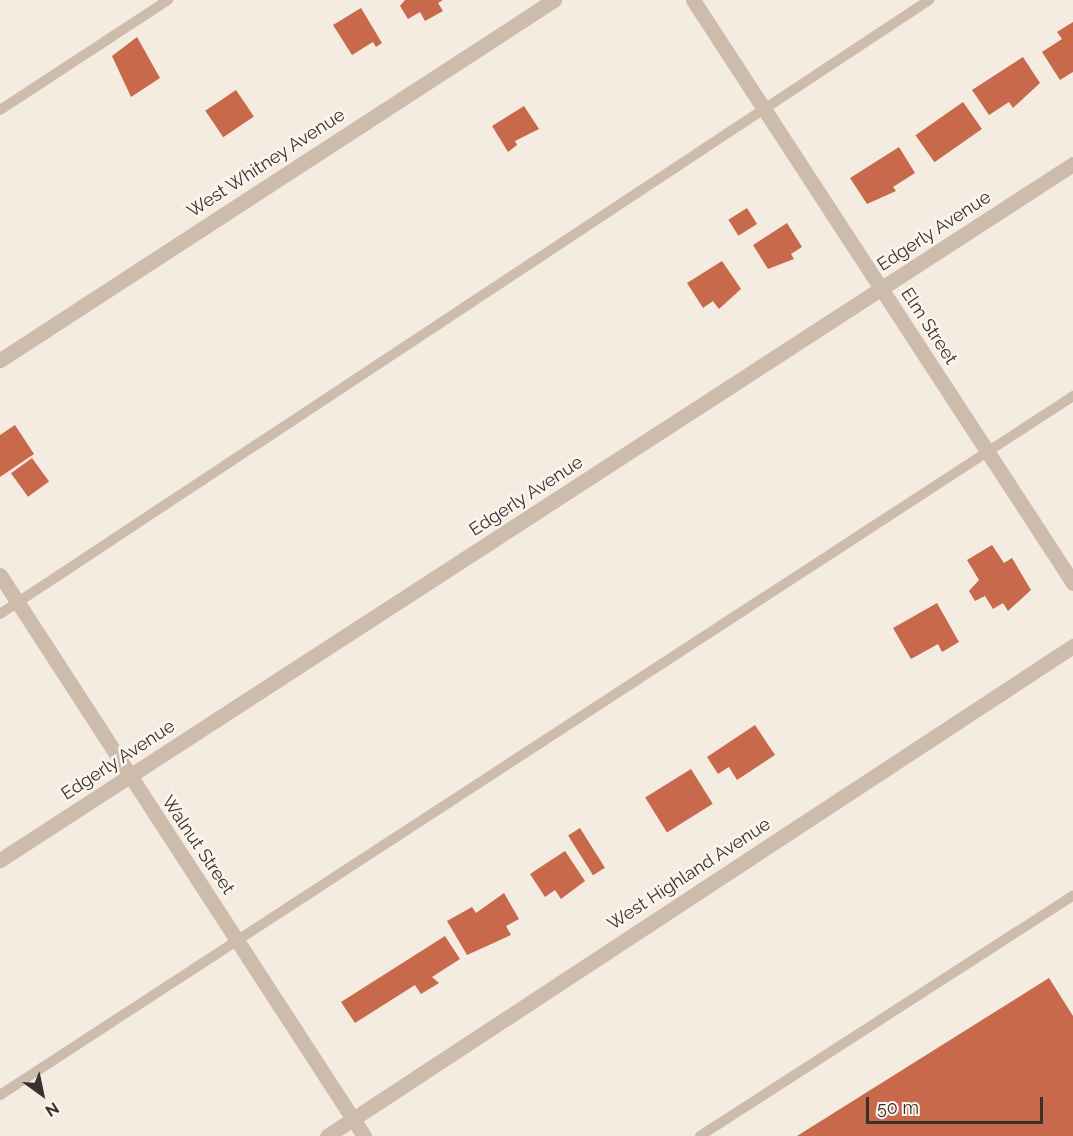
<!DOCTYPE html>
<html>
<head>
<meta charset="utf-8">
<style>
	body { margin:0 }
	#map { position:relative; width:1073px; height:1136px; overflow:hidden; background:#f4ebe1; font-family:Raleway,sans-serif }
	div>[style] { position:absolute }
	.building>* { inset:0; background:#c8694b; transform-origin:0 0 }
	.service>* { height:10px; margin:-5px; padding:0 5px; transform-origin:5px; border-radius:5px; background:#cdbbac }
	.minor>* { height:15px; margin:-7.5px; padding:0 7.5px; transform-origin:7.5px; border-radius:7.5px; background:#cdbbac }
	.tertiary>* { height:15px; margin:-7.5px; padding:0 7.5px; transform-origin:7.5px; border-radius:7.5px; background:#cdbbac }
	span { translate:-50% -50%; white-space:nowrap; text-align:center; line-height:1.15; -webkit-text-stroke:5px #fbf5ee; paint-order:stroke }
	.street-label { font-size:18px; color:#3b302b }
	.north { position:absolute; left:12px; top:1064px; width:60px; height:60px; -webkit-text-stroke:4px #fbf5ee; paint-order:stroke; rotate:147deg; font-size:16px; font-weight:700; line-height:24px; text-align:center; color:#3b302b }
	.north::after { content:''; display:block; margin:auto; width:21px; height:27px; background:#3b302b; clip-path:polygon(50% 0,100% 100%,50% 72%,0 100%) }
	.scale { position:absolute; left:866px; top:1097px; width:177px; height:27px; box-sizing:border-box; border:3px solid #3b302b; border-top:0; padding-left:8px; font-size:18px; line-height:21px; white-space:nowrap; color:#3b302b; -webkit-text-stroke:4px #fbf5ee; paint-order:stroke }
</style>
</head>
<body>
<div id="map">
	<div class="building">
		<i style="clip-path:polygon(405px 0,443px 0,438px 3px,443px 11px,425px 21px,420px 12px,408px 19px,400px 6px)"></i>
		<i style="clip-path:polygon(361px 8px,382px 43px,376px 47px,373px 42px,352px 55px,333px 25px)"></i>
		<i style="clip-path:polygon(1073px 22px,1073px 72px,1060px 80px,1042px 52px,1062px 39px,1057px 32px)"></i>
		<i style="clip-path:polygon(137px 37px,160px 78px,131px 97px,112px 56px)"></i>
		<i style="clip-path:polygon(1023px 57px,1040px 83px,1013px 108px,1009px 102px,989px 115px,972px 90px)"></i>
		<i style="left:236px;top:90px;width:32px;height:37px;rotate:56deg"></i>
		<i style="left:963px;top:102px;width:33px;height:58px;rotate:55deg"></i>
		<i style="clip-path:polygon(524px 106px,539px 129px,515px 141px,517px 145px,508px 152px,492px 126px)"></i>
		<i style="clip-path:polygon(899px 147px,915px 173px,893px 187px,896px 191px,867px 204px,850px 178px)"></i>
		<i style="left:747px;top:208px;width:19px;height:22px;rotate:58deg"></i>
		<i style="clip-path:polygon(787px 223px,802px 247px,791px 254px,794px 259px,768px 269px,753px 245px)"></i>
		<i style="clip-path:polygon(722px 261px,741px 289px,719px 309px,713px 301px,703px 308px,687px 283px)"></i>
		<i style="clip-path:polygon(15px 425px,34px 454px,0 477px,0 435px)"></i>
		<i style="left:32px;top:458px;width:29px;height:26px;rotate:54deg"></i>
		<i style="clip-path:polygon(992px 545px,1004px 563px,1012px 558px,1031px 590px,1008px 611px,1003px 603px,993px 609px,985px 596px,975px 601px,969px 591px,979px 580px,967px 560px)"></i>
		<i style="clip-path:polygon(937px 603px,959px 642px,942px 652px,938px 644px,911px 659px,893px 628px)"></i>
		<i style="clip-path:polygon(755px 725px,775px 755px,737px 780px,729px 767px,718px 774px,707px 757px)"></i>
		<i style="left:691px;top:769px;width:41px;height:54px;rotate:58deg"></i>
		<i style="left:580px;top:828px;width:47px;height:14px;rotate:58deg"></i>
		<i style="clip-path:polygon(565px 851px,585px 881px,561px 899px,555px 890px,545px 897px,530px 874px)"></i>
		<i style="clip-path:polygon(504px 893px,519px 919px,506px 926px,511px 935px,467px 955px,447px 921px,472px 907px,476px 913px)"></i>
		<i style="clip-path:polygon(445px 936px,460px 959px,432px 977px,439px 983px,421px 994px,415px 985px,355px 1023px,341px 1002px)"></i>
		<i style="clip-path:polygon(1049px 978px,1073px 1016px,1073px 1136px,797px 1136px)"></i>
	</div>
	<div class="service">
		<i style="left:0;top:110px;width:201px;rotate:-33.2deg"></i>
		<i style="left:0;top:614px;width:1114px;rotate:-33.46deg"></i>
		<i style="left:0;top:1095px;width:1281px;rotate:-33.08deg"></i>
		<i style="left:700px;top:1136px;width:444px;rotate:-32.8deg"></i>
	</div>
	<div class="minor">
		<i style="left:693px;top:0;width:696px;rotate:56.9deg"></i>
		<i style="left:0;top:360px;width:661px;rotate:-33.02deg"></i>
		<i style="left:0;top:575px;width:669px;rotate:57.02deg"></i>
		<i style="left:327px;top:1136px;width:893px;rotate:-33.3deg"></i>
	</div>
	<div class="tertiary">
		<i style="left:0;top:860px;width:1279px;rotate:-32.97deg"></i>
	</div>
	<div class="street-label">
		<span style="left:266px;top:163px;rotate:-33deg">West Whitney Avenue</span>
		<span style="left:934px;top:231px;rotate:-33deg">Edgerly Avenue</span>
		<span style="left:929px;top:326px;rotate:57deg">Elm Street</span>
		<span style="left:526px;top:496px;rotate:-33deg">Edgerly Avenue</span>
		<span style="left:118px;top:760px;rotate:-33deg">Edgerly Avenue</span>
		<span style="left:198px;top:845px;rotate:56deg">Walnut Street</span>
		<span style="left:689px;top:874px;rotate:-33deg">West Highland Avenue</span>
	</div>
	<div class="north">N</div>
	<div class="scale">50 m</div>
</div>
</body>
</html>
